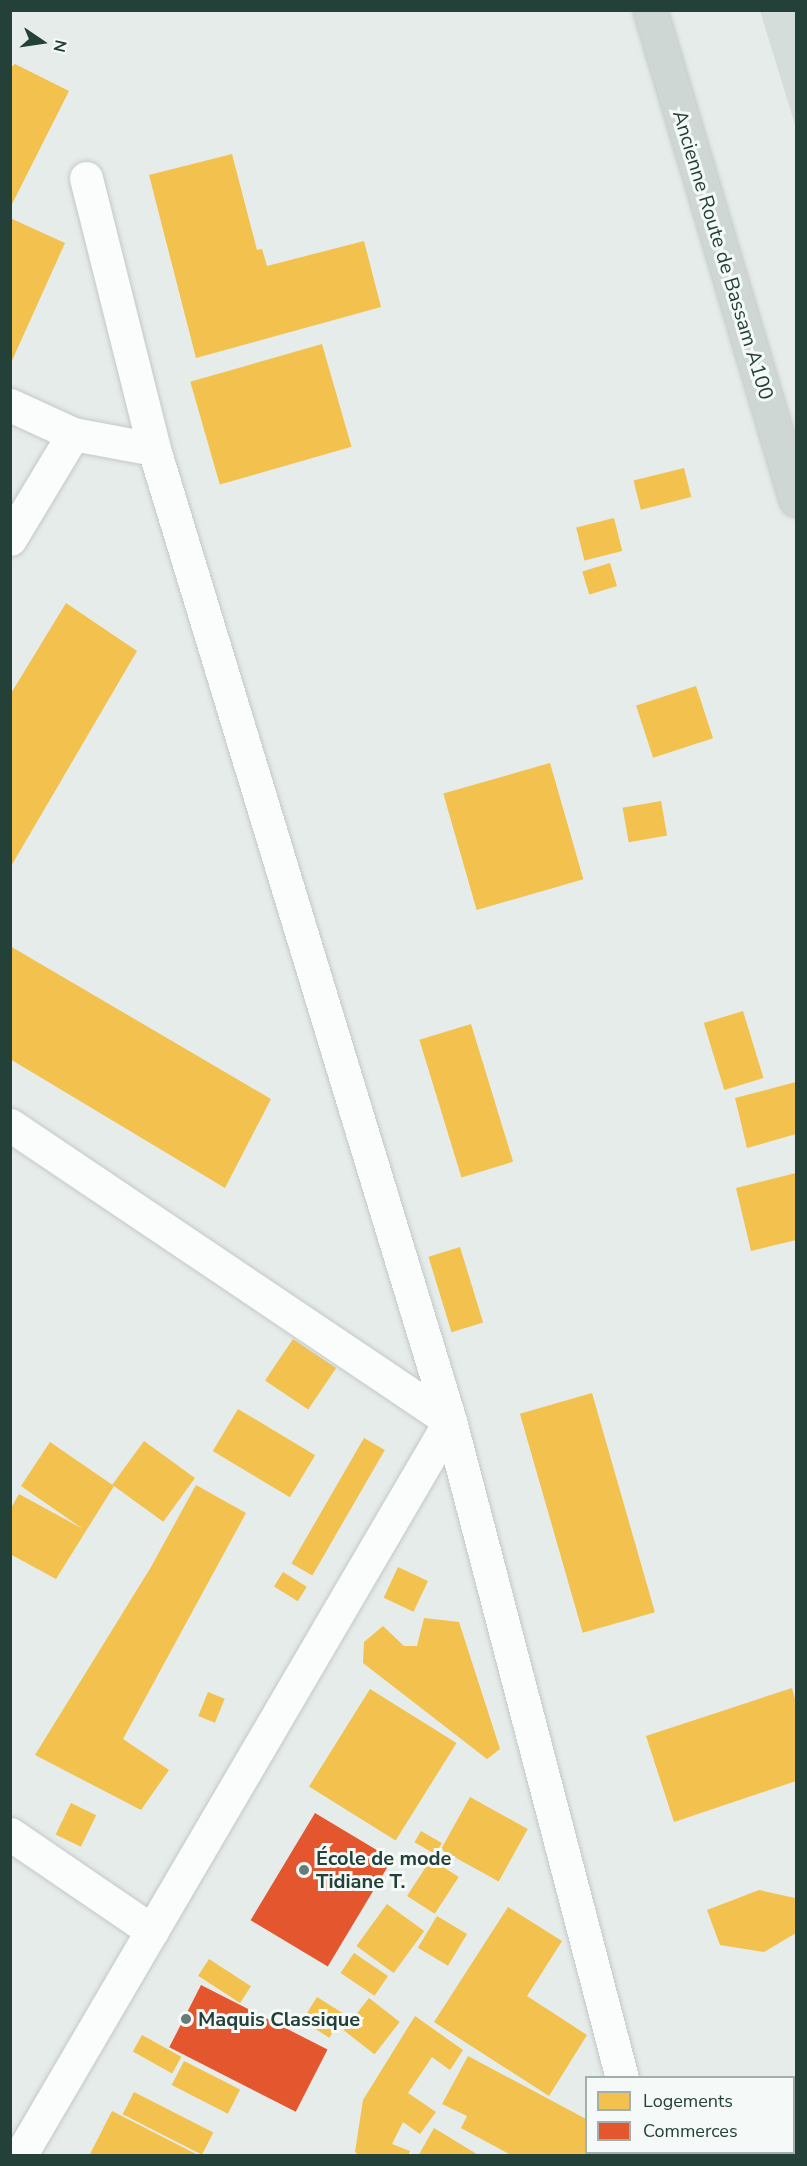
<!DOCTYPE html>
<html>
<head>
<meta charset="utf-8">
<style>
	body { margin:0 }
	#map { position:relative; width:807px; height:2166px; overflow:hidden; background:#e6ece9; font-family:"Nunito Sans",sans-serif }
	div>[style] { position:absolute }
	.built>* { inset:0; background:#d4ddd9 }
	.homes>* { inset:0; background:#f2c14e; transform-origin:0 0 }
	.shops>* { inset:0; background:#e4572e; transform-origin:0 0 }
	.roads { filter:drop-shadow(0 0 2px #c3c9c6) drop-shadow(0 0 2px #c3c9c6) }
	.minor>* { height:33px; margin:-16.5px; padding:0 16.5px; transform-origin:16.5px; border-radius:16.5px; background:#fbfcfc }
	.major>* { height:33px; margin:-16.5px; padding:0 16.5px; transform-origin:16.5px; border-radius:16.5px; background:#cfd7d5 }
	.dots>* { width:16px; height:16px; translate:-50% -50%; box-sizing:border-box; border:3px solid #f5faf8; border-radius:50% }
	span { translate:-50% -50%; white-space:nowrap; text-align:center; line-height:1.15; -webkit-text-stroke:6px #f5faf8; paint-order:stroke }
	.street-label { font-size:20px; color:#234039 }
	.poi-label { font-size:20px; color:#234039; font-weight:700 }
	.left { translate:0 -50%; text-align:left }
	.frame { position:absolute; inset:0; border:12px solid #234039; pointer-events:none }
	.legend { position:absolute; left:585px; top:2076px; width:210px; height:78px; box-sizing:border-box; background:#f5faf8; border:2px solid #a1b0ac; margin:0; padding:8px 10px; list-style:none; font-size:18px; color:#234039 }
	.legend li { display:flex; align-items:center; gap:12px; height:30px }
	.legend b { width:30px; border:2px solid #a1b0ac }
	.north { position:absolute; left:12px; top:12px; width:60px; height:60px; -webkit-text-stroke:4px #f5faf8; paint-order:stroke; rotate:103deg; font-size:16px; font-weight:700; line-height:24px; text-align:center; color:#234039 }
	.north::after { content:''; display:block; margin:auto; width:21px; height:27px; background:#234039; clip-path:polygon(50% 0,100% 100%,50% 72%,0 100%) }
</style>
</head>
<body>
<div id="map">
	<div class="built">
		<i style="clip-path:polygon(760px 11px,796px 11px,796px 128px)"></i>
	</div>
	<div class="homes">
		<i style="clip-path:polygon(15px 64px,69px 91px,10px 208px,10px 68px)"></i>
		<i style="clip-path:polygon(232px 154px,257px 250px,262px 249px,267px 266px,364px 241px,381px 307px,196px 358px,149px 175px)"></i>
		<i style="clip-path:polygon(10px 218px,65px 243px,10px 365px)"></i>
		<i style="left:322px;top:344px;width:107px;height:137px;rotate:74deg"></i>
		<i style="left:684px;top:468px;width:30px;height:52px;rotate:76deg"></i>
		<i style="left:614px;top:518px;width:34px;height:39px;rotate:76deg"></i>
		<i style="left:610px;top:563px;width:24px;height:29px;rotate:73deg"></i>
		<i style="clip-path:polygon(66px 603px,137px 651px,10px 868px,10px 695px)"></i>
		<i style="left:696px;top:686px;width:55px;height:63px;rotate:72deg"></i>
		<i style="left:550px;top:763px;width:121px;height:111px;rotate:74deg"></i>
		<i style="left:661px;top:801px;width:35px;height:39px;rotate:80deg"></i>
		<i style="clip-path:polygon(10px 946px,271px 1099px,225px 1188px,10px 1059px)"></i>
		<i style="left:743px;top:1011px;width:70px;height:41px;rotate:73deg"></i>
		<i style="left:471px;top:1024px;width:144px;height:54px;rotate:73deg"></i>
		<i style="clip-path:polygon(796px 1082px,796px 1134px,747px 1148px,735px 1098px)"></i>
		<i style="clip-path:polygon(796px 1173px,796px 1240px,751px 1251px,736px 1188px)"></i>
		<i style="left:460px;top:1247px;width:79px;height:33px;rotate:73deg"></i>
		<i style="left:293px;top:1339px;width:52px;height:50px;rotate:34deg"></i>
		<i style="left:592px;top:1393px;width:228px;height:75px;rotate:74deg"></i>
		<i style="left:238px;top:1409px;width:90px;height:49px;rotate:31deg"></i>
		<i style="left:364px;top:1438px;width:24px;height:145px;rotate:30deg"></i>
		<i style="left:144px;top:1441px;width:63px;height:54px;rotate:36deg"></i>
		<i style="clip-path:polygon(50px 1442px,114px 1486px,56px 1579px,10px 1554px,10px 1510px,19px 1494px,83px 1529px,21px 1486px)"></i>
		<i style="clip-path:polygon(196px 1485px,246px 1513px,123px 1739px,169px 1770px,141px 1810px,35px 1755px,151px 1567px)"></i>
		<i style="left:398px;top:1567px;width:33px;height:34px;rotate:25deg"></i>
		<i style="left:283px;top:1572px;width:28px;height:17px;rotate:32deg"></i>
		<i style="clip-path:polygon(424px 1618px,459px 1622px,500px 1749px,487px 1759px,363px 1663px,364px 1642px,383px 1626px,404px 1646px,417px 1646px)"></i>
		<i style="clip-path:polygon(792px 1688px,796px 1703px,796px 1781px,674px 1822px,646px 1736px)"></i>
		<i style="left:370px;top:1689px;width:102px;height:115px;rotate:32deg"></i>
		<i style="left:208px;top:1692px;width:18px;height:26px;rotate:22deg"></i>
		<i style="left:470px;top:1797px;width:66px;height:60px;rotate:29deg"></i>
		<i style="left:71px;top:1803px;width:28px;height:35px;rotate:26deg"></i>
		<i style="left:421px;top:1831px;width:24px;height:13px;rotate:30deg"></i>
		<i style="left:431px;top:1859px;width:33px;height:44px;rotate:33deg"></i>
		<i style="clip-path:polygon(759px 1890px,795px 1898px,796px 1933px,764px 1952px,720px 1945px,707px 1910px)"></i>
		<i style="left:387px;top:1904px;width:46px;height:52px;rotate:36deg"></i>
		<i style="clip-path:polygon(508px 1907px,562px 1941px,527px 1996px,587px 2035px,549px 2096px,434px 2022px)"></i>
		<i style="left:437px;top:1916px;width:35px;height:37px;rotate:31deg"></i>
		<i style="left:354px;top:1953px;width:41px;height:24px;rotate:34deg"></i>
		<i style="left:209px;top:1959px;width:50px;height:20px;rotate:33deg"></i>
		<i style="left:317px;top:1997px;width:32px;height:28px;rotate:32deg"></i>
		<i style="left:369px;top:1998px;width:39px;height:41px;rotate:38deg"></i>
		<i style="clip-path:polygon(415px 2016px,463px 2050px,450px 2070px,432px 2057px,408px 2093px,436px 2112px,420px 2134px,403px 2122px,392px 2144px,410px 2151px,408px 2156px,360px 2156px,355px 2152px,363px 2100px)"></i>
		<i style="left:142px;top:2035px;width:45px;height:19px;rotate:29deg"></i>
		<i style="clip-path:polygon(468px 2056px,586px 2119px,586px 2152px,598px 2152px,596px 2156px,513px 2156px,461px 2128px,467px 2116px,442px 2104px)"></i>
		<i style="left:184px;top:2061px;width:63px;height:27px;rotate:27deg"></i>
		<i style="left:134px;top:2092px;width:89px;height:25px;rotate:27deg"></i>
		<i style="clip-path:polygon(112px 2111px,200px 2156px,89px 2156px)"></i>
		<i style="clip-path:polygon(434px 2128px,480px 2156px,418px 2156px)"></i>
	</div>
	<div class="shops">
		<i style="left:315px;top:1813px;width:90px;height:125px;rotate:31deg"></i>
		<i style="left:201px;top:1985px;width:142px;height:70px;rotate:27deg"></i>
	</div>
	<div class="roads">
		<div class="minor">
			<i style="left:86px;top:178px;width:279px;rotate:75.9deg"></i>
			<i style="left:154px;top:449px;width:1016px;rotate:73.06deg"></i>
			<i style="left:450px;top:1421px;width:679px;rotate:75.33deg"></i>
			<i style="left:10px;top:405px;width:69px;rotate:24.7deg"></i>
			<i style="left:10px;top:539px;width:122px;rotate:-59deg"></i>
			<i style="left:73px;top:434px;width:82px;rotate:10.5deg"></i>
			<i style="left:10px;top:1125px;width:530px;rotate:33.93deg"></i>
			<i style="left:450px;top:1421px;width:852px;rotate:120.33deg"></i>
			<i style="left:10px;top:1834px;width:172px;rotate:34.3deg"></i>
			<i style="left:642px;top:2152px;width:4px;rotate:76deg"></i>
		</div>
		<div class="major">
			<i style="left:650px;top:10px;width:511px;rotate:73.41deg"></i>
		</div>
	</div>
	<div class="dots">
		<i style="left:304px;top:1870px;background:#677c77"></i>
		<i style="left:186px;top:2019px;background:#677c77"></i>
	</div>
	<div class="street-label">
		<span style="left:723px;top:255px;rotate:73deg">Ancienne Route de Bassam A100</span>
	</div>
	<div class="poi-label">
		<span class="left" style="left:316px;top:1870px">École de mode<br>Tidiane T.</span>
		<span class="left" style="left:198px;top:2019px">Maquis Classique</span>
	</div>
	<div class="frame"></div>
	<ul class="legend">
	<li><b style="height:16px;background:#f2c14e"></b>Logements</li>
	<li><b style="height:16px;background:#e4572e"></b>Commerces</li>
	</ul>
	<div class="north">N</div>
</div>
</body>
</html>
